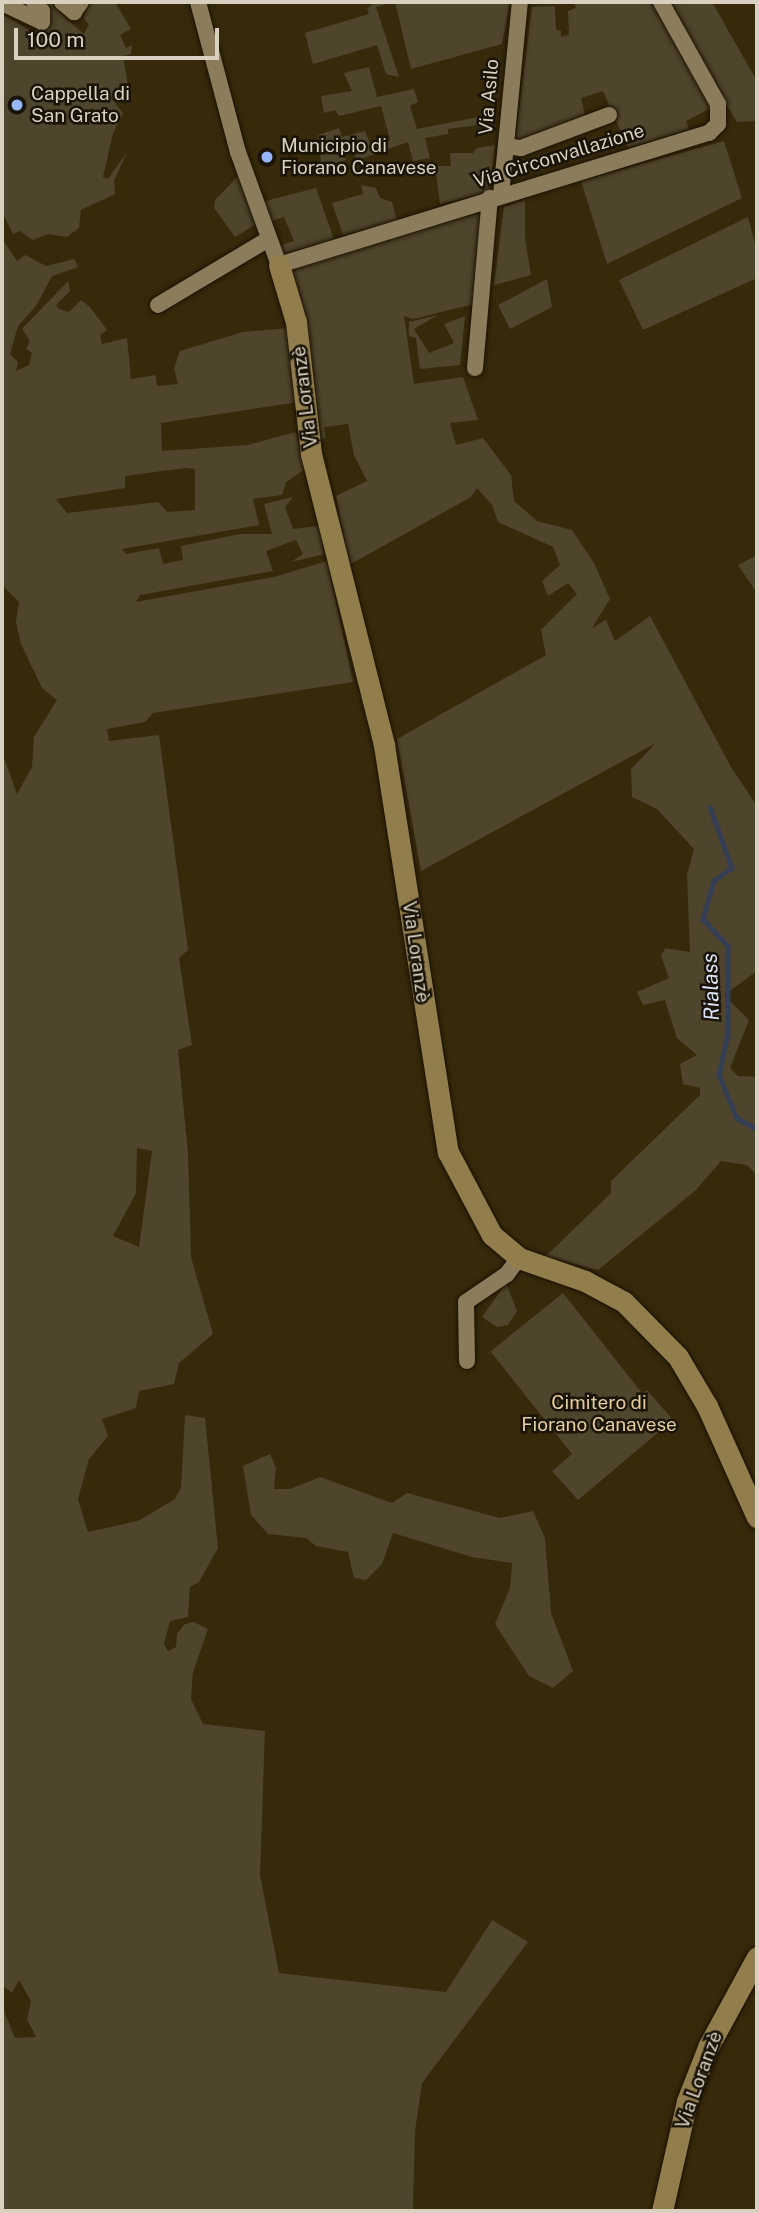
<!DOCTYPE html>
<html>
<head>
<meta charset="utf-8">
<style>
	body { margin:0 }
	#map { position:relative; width:759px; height:2213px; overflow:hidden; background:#372a0b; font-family:"Public Sans",sans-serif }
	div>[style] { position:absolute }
	.green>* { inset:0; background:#4f442c }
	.stream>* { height:4.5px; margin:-2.25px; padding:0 2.25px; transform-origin:2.25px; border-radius:2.25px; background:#343e55 }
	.roads { filter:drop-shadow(0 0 2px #1c1300) drop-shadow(0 0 2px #1c1300) }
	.street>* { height:16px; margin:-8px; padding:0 8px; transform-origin:8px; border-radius:8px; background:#8b7c5c }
	.secondary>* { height:21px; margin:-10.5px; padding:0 10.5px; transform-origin:10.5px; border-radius:10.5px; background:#927d4d }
	.dots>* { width:19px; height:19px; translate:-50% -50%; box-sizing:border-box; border:4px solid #191407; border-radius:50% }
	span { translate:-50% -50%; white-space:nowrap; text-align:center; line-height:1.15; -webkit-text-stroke:5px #191407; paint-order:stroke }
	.poi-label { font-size:19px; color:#d9d0c0 }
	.left { translate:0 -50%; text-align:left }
	.street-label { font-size:19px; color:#d9d0c0 }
	.park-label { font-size:19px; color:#e6cd9b }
	.water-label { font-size:21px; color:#dbe4f8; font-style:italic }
	.frame { position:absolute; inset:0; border:4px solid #d9d0c0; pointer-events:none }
	.scale { position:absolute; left:14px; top:28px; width:205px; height:32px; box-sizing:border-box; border:4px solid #d9d0c0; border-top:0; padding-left:9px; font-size:21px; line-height:24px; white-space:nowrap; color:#d9d0c0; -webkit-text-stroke:5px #191407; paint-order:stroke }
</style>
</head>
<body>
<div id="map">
	<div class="green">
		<i style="clip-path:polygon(40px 2px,54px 2px,64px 17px,84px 34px,89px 24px,84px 19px,87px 2px,115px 2px,131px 29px,120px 35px,126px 48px,132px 45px,131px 54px,123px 56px,128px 85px,113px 91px,111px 98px,123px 113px,113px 133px,103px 177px,108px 179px,127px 152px,114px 181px,115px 194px,81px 210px,79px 228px,67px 237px,48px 234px,33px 240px,20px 231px,13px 234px,2px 212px,2px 14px,32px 32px,46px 26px)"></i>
		<i style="clip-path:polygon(376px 2px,393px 2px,376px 7px,399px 77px,386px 74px,377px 45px,313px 64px,305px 33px,369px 14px,367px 8px)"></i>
		<i style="clip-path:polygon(395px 2px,510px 2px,502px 44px,411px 69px)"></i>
		<i style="clip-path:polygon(574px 2px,651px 2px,713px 107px,686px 121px,689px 129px,628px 148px,603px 91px,581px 98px,586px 120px,515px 143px,532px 7px,555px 6px,556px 30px,561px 31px,561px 37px,569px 35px,568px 11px,576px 8px)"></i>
		<i style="clip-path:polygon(664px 2px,712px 2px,757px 81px,757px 121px,737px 122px)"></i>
		<i style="clip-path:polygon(369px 67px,377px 97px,414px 89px,418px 102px,410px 106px,417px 129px,493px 114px,494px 123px,448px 129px,448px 134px,425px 138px,430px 158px,413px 161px,408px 142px,355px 161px,356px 145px,350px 140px,343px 142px,346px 160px,317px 169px,321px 163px,318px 135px,339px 128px,342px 137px,365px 131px,370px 144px,390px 140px,381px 106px,339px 116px,335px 110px,324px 113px,321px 96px,352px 91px,344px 73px)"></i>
		<i style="clip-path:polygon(724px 141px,742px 198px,607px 264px,581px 181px)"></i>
		<i style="clip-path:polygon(495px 145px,489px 192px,440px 204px,435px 166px,451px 166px,450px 153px,473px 153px,477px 148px)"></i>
		<i style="clip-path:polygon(242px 172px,257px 223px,235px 237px,214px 208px,215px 200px)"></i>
		<i style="clip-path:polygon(361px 185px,376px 188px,380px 198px,392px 202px,397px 221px,343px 235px,332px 203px,363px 194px)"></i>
		<i style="clip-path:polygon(316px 188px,334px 239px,280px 255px,276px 247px,294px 241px,284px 217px,266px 223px,258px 203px)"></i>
		<i style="clip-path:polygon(525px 200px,525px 238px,531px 275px,494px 285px,504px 207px)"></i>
		<i style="clip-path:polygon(479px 213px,483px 215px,478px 303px,413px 319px,404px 316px,414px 384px,463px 377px,478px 420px,450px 423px,456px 445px,483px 438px,511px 475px,514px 501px,537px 521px,572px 530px,594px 563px,610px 599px,592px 628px,606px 620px,615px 641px,650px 616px,731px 767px,757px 806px,757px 971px,724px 995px,749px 1020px,730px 1068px,738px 1076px,757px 1077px,757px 1175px,747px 1165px,721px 1161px,696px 1190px,598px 1270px,546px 1256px,611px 1193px,611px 1181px,700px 1095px,700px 1088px,683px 1084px,680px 1064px,697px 1055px,677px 1038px,665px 1000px,643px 1005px,637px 992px,669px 978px,661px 956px,665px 948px,690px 952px,687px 875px,694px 849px,657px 809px,632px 797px,631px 769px,656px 743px,421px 871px,397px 739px,546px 655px,541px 630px,577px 594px,568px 583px,548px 596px,542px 581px,560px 565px,553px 547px,498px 522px,492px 505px,477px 488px,471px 497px,349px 565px,336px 496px,367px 481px,354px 455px,348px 424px,324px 427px,326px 438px,316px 440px,284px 270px)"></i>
		<i style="clip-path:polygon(748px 217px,757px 251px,757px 278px,643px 330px,619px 280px)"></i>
		<i style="clip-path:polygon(evenodd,3px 240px,17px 261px,25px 255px,46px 266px,74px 259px,78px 267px,52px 276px,36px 306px,18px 326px,10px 354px,18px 362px,16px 371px,29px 365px,32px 353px,26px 349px,30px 341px,22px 329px,68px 281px,70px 291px,56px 305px,59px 309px,69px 312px,81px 300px,90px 307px,107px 330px,100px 335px,102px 344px,127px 338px,131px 379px,156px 375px,157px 386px,178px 384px,174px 368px,180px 351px,243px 332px,289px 328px,299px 402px,161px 423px,162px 451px,247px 445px,296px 432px,304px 470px,286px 482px,282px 495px,253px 499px,259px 525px,122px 549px,126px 554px,159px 548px,163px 564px,183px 560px,181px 546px,240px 534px,272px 534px,264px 504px,293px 497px,285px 507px,293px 529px,318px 526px,325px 554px,291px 562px,303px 554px,296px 540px,266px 551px,273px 571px,140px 595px,136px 602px,274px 577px,327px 561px,353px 682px,153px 713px,145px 722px,107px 729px,109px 741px,159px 735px,188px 950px,179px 958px,192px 1045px,178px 1050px,188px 1153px,191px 1257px,213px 1334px,179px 1363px,174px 1384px,139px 1391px,136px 1408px,102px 1419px,108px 1436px,89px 1459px,78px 1499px,88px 1532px,138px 1521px,175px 1499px,181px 1488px,185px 1415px,205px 1418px,218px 1548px,199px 1582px,190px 1587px,188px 1617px,170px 1621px,164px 1644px,168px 1651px,176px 1647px,177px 1634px,185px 1624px,194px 1622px,208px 1629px,193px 1672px,191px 1699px,203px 1724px,265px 1731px,260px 1875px,279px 1973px,446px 1992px,492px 1920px,528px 1942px,422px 2083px,415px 2131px,413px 2211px,2px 2211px,2px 2006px,15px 2038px,36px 2037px,27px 2019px,31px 2001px,19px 1980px,12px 1993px,3px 1986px,2px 2006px,2px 752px,17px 794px,32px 767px,34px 737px,57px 700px,42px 688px,21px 644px,16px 622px,19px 602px,2px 585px,3px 240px,185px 468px,195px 469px,195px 510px,167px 512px,158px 502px,67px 513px,56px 499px,125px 488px,125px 476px,185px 468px,3px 240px,137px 1148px,152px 1151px,139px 1247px,113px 1236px,136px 1193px,137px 1148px)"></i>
		<i style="clip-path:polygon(547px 279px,552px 307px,510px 329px,498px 305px)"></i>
		<i style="clip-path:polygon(438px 315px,414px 329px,429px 353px,454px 343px,444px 324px,465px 316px,460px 365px,420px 369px,416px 338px,409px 336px,409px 322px)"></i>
		<i style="clip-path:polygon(757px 555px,757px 593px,738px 565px)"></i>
		<i style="clip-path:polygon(506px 1283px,517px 1311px,508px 1325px,497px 1327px,482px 1317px)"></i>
		<i style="clip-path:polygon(563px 1293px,642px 1393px,647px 1390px,673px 1420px,578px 1500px,552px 1471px,572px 1454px,491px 1352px,486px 1355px)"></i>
		<i style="clip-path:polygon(270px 1454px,276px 1468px,274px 1489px,290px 1489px,320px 1477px,392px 1503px,407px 1493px,500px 1518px,533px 1511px,545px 1538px,551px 1613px,573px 1671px,553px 1688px,529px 1676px,495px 1624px,510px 1588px,512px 1563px,472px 1557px,393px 1533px,382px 1564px,366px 1580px,354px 1578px,348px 1552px,316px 1546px,306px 1538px,268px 1534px,251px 1515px,243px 1466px)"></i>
	</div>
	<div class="stream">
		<i style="left:710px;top:807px;width:65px;rotate:70.2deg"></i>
		<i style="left:732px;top:868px;width:22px;rotate:144deg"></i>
		<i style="left:714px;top:881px;width:40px;rotate:106deg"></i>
		<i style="left:703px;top:919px;width:37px;rotate:47deg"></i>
		<i style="left:728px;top:946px;width:88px;rotate:90deg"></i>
		<i style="left:728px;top:1034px;width:42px;rotate:102.4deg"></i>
		<i style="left:719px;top:1075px;width:47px;rotate:67.3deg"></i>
		<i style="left:737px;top:1118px;width:23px;rotate:29deg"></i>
	</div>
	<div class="roads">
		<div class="street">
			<i style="left:62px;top:2px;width:16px;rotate:40deg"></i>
			<i style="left:74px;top:12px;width:12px;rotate:-55deg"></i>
			<i style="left:198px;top:2px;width:155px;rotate:75.1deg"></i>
			<i style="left:238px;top:152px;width:120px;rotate:70.1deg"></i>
			<i style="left:279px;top:265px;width:450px;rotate:-17.1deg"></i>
			<i style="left:709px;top:133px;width:13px;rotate:-45deg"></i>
			<i style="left:718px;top:124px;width:20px;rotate:-90deg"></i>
			<i style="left:718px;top:104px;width:117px;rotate:-119.2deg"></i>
			<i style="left:2px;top:3px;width:44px;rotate:25.4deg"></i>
			<i style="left:42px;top:22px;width:11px;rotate:-90deg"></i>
			<i style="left:42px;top:11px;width:12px;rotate:-132deg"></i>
			<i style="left:506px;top:146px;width:15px;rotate:8deg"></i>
			<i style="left:521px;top:148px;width:94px;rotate:-20.6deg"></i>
			<i style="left:501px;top:195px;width:194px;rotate:-84.4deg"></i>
			<i style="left:158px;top:305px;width:127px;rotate:-30.8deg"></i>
			<i style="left:475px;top:368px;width:171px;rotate:-85deg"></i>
			<i style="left:467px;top:1361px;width:59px;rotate:-91deg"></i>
			<i style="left:466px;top:1302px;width:50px;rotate:-34.3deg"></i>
			<i style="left:507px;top:1274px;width:20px;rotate:-53deg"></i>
		</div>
		<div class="secondary">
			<i style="left:279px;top:265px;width:59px;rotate:73.4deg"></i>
			<i style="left:296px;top:322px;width:133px;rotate:83.5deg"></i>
			<i style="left:311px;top:454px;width:300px;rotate:75.9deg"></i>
			<i style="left:384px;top:745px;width:412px;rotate:81.1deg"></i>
			<i style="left:448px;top:1152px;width:94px;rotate:62.1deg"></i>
			<i style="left:492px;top:1235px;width:35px;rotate:40deg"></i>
			<i style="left:519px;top:1258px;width:70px;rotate:19.2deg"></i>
			<i style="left:585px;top:1281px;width:44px;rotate:28.3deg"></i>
			<i style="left:624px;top:1302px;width:77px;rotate:45.5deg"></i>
			<i style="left:678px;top:1357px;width:57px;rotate:59.4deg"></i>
			<i style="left:707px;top:1406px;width:122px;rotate:65.8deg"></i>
			<i style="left:662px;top:2211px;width:113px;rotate:-77.2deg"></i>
			<i style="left:687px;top:2101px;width:60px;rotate:-68.6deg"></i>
			<i style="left:709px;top:2045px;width:100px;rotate:-61.4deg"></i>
		</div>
	</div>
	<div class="dots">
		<i style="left:17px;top:105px;background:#96b6fd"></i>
		<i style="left:267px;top:157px;background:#96b6fd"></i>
	</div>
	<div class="poi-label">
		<span class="left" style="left:31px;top:105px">Cappella di<br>San Grato</span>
		<span class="left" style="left:281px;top:157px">Municipio di<br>Fiorano Canavese</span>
	</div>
	<div class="street-label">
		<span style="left:489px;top:97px;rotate:-85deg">Via Asilo</span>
		<span style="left:559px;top:156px;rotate:-17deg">Via Circonvallazione</span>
		<span style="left:305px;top:397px;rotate:-97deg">Via Loranzè</span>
		<span style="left:416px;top:952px;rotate:82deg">Via Loranzè</span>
		<span style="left:699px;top:2080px;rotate:-70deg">Via Loranzè</span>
	</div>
	<div class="park-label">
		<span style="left:599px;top:1414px">Cimitero di<br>Fiorano Canavese</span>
	</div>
	<div class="water-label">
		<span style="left:711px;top:987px;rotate:-92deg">Rialass</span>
	</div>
	<div class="frame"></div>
	<div class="scale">100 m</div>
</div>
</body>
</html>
